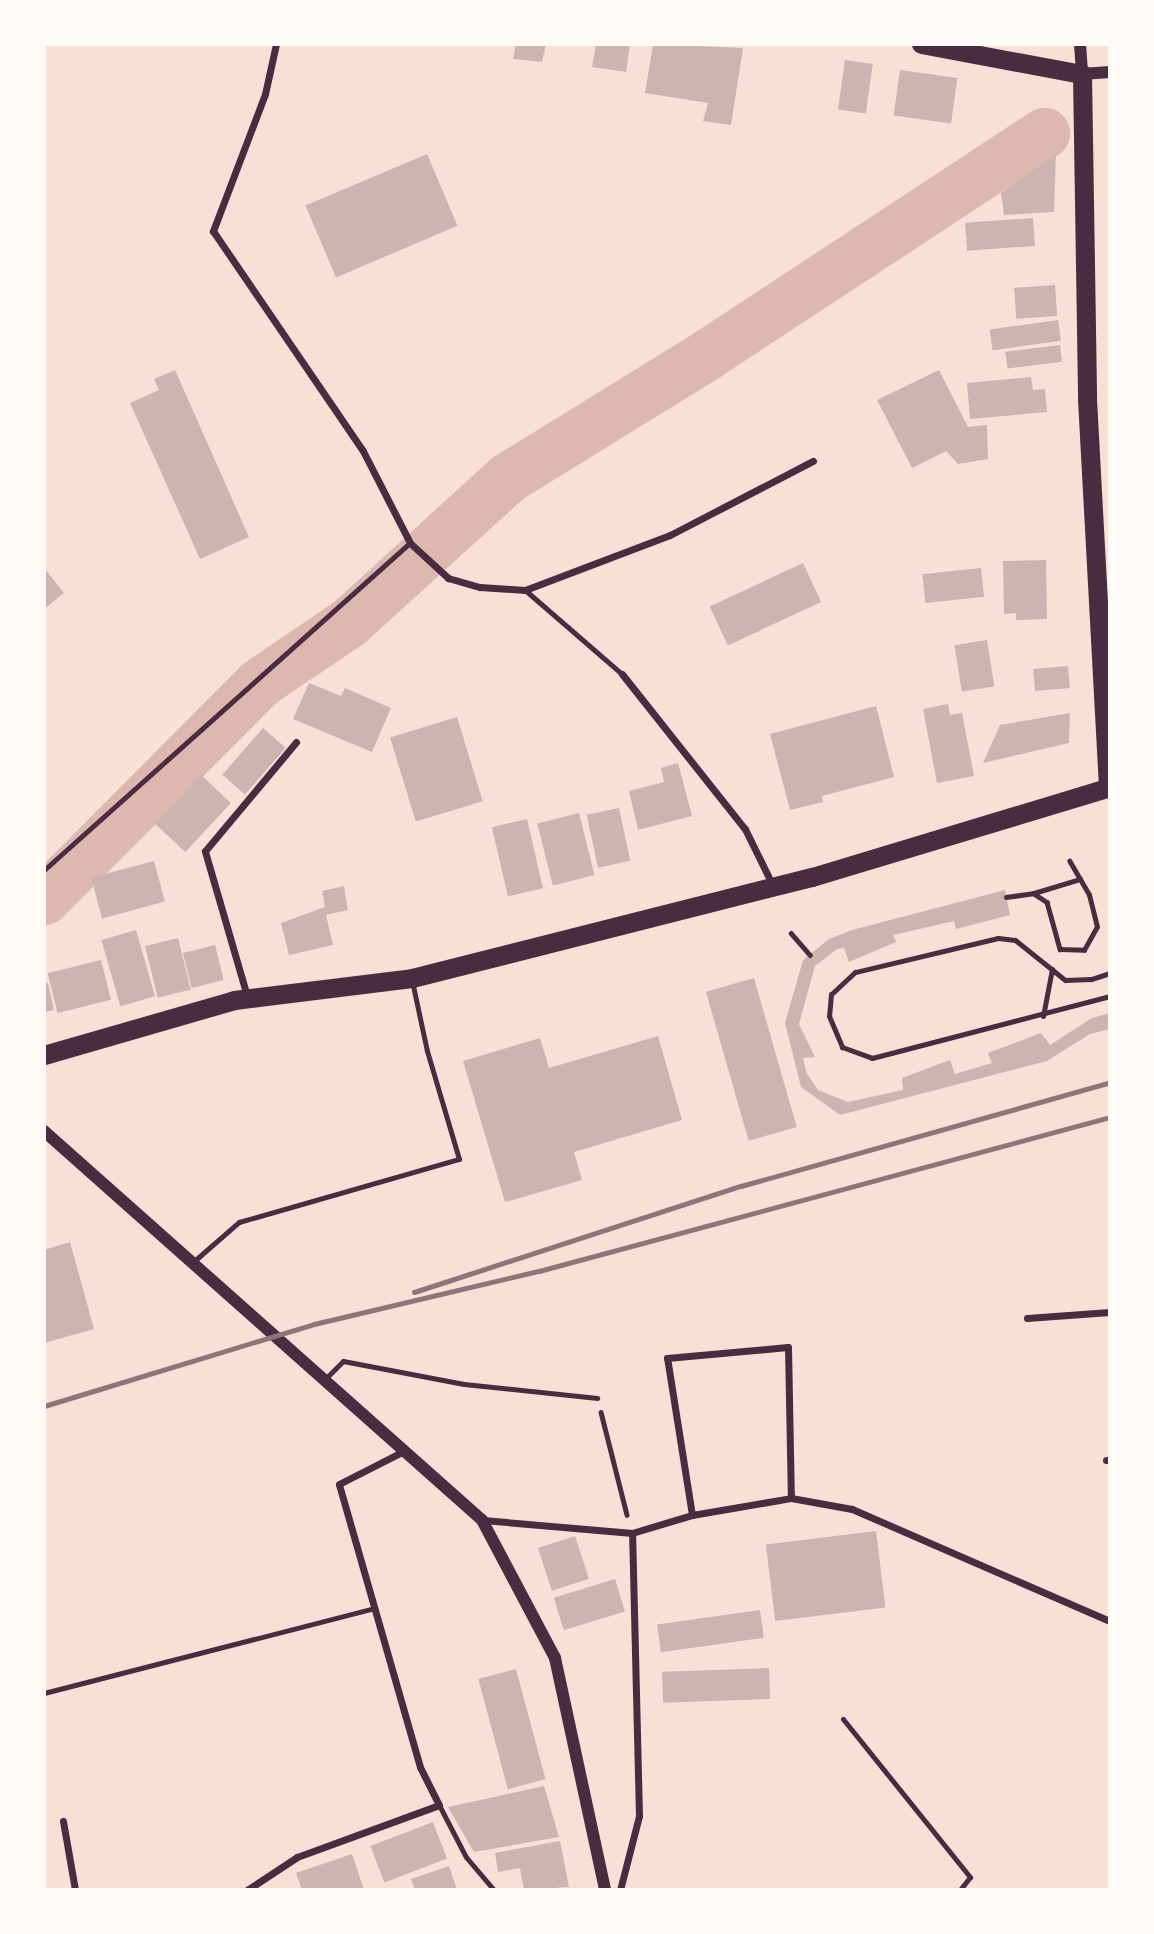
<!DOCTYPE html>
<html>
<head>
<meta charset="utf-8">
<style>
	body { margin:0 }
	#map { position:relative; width:1154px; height:1934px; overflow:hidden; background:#f7e1d7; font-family:"Fira Sans",sans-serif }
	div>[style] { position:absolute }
	.river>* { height:51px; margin:-25.5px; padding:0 25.5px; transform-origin:25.5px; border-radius:25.5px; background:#dcb8b0 }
	.building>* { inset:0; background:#ccb4b1; transform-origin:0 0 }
	.path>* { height:4.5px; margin:-2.25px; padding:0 2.25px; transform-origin:2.25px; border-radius:2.25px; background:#4a2c40 }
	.service>* { height:5px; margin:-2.5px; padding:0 2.5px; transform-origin:2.5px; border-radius:2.5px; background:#4a2c40 }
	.minor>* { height:7px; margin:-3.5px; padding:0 3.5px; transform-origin:3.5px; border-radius:3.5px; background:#4a2c40 }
	.tertiary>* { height:12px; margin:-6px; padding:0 6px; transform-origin:6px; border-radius:6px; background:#4a2c40 }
	.trunk>* { height:19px; margin:-9.5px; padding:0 9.5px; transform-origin:9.5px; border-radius:9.5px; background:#4a2c40 }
	.rail>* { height:5px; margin:-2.5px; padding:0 2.5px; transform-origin:2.5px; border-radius:2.5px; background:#8f747c }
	span { translate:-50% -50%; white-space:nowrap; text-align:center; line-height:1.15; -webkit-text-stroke:6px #fffaf5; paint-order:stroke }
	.frame { position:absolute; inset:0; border:46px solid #fffaf5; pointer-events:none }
</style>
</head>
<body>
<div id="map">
	<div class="river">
		<i style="left:44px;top:899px;width:305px;rotate:-45.1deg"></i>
		<i style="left:259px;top:683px;width:109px;rotate:-34.1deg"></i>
		<i style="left:349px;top:622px;width:214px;rotate:-42.3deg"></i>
		<i style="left:507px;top:478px;width:238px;rotate:-31.7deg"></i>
		<i style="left:709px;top:353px;width:401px;rotate:-33.3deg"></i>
	</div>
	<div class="building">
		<i style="clip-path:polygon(516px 44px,546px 44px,542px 62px,513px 59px)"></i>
		<i style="clip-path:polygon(596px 44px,630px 44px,626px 72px,592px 67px)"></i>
		<i style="clip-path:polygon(653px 44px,743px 48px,731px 125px,703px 121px,708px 103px,645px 93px)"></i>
		<i style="left:845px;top:60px;width:28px;height:50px;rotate:8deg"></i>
		<i style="left:900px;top:70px;width:58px;height:46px;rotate:8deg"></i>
		<i style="left:427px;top:154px;width:78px;height:132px;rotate:67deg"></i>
		<i style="clip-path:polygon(1056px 154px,1054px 212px,1004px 215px,1001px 193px)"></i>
		<i style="left:1033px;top:218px;width:28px;height:68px;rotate:86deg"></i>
		<i style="left:1055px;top:285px;width:31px;height:41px;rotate:86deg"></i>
		<i style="left:1058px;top:320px;width:21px;height:69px;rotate:82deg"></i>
		<i style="left:1060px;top:345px;width:17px;height:55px;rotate:83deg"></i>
		<i style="clip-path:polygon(175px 370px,249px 537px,200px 559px,130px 403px,159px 390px,154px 379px)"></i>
		<i style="clip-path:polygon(939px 370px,968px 427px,987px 425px,988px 459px,958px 464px,946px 451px,912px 468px,877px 400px)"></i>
		<i style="clip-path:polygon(1031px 377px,1033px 390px,1045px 389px,1047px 412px,970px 419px,967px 383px)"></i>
		<i style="clip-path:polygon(1046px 560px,1047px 619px,1016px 620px,1016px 613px,1004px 614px,1003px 561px)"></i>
		<i style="left:803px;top:563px;width:43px;height:103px;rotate:65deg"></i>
		<i style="clip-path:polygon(44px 568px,64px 593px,44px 609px)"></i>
		<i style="left:981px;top:568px;width:29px;height:59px;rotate:84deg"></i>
		<i style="left:987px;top:640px;width:47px;height:33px;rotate:81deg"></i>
		<i style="left:1068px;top:666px;width:22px;height:35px;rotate:85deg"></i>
		<i style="clip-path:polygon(309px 683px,341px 696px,345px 688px,391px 708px,372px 752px,293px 719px)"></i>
		<i style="clip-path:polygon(948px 704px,950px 715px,962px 713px,974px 776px,937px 783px,923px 709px)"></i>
		<i style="clip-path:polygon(876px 706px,894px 777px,822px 796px,823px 802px,790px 810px,770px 734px)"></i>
		<i style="clip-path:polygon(1070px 713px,1069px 743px,983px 763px,1000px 725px)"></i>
		<i style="left:457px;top:717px;width:88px;height:70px;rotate:73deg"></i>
		<i style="left:263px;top:728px;width:30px;height:62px;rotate:41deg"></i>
		<i style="clip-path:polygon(678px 763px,692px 816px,638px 830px,629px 791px,664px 782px,661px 768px)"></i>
		<i style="left:201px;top:775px;width:41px;height:67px;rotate:43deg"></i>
		<i style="left:619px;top:808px;width:54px;height:33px;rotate:78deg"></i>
		<i style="left:579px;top:813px;width:64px;height:43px;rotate:76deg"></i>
		<i style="left:527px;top:819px;width:71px;height:36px;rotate:77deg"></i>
		<i style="left:154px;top:861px;width:42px;height:65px;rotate:75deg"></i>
		<i style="clip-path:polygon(344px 886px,348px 910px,326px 915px,333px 945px,289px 955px,281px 923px,325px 907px,322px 891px)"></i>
		<i style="clip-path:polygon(1005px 890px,1010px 915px,956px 929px,954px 921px,893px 935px,896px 942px,849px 962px,844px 948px,837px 949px,815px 966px,799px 1024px,815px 1057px,803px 1058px,806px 1072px,818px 1090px,848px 1102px,903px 1090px,902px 1078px,950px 1060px,955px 1074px,992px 1063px,988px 1053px,1041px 1033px,1050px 1045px,1092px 1018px,1110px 1013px,1110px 1029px,1090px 1034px,1047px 1061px,840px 1115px,801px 1087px,785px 1023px,803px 960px,829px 939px,852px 930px)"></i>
		<i style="left:136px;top:930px;width:69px;height:36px;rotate:74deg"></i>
		<i style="left:178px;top:938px;width:53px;height:34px;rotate:76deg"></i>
		<i style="left:215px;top:945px;width:36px;height:33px;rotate:76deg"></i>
		<i style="left:101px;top:960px;width:41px;height:55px;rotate:76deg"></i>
		<i style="left:754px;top:978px;width:155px;height:50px;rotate:74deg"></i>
		<i style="clip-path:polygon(48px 983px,54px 1010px,44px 1012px,44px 984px)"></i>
		<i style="clip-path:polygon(658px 1036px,682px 1120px,574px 1152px,582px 1180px,505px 1202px,463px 1061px,540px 1038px,549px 1068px)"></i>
		<i style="clip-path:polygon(70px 1242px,94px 1329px,44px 1343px,44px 1250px)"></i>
		<i style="left:876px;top:1531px;width:77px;height:111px;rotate:83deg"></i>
		<i style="left:575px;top:1536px;width:45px;height:39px;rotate:72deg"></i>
		<i style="left:615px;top:1579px;width:34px;height:64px;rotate:73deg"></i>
		<i style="left:760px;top:1610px;width:28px;height:104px;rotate:82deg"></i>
		<i style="left:769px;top:1668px;width:31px;height:107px;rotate:88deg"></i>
		<i style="left:516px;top:1669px;width:114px;height:39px;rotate:75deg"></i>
		<i style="clip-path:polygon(544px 1786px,559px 1837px,474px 1852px,448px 1807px)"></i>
		<i style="left:433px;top:1822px;width:39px;height:67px;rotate:69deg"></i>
		<i style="clip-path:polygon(560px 1841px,569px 1887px,524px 1890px,520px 1868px,498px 1872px,495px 1853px)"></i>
		<i style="clip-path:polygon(352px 1854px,364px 1890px,302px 1890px,296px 1873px)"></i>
		<i style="clip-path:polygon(449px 1866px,457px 1890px,415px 1890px,411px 1879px)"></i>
	</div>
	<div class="path">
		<i style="left:1034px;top:893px;width:48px;rotate:-16.9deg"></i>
		<i style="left:1006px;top:897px;width:27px;rotate:-8deg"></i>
		<i style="left:1033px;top:893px;width:17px;rotate:33deg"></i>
		<i style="left:1047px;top:902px;width:49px;rotate:74.5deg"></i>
		<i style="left:1060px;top:949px;width:24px;rotate:2deg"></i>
		<i style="left:1084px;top:950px;width:26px;rotate:-61deg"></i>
		<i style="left:1097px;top:927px;width:33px;rotate:-104deg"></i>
		<i style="left:1089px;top:895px;width:39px;rotate:-120deg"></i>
		<i style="left:791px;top:933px;width:29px;rotate:49deg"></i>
		<i style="left:601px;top:1412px;width:106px;rotate:75.8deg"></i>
	</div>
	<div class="service">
		<i style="left:525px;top:590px;width:128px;rotate:40.9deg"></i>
		<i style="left:44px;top:870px;width:491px;rotate:-41.8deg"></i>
		<i style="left:1110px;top:973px;width:20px;rotate:162deg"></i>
		<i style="left:1091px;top:979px;width:26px;rotate:178deg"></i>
		<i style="left:1065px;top:980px;width:64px;rotate:-141.3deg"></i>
		<i style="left:1015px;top:940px;width:17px;rotate:-173deg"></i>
		<i style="left:998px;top:938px;width:147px;rotate:166.6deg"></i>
		<i style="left:855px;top:972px;width:33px;rotate:137deg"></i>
		<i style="left:831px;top:994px;width:22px;rotate:95deg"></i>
		<i style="left:829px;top:1016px;width:34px;rotate:67deg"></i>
		<i style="left:842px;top:1047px;width:32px;rotate:20deg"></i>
		<i style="left:872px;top:1058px;width:246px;rotate:-14.6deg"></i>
		<i style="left:1043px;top:1016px;width:48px;rotate:-79.2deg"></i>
		<i style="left:193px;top:1262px;width:61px;rotate:-41deg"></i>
		<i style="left:239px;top:1222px;width:229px;rotate:-16deg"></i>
		<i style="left:459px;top:1159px;width:113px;rotate:-106.5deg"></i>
		<i style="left:427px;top:1051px;width:72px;rotate:-102.1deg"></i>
		<i style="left:324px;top:1380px;width:27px;rotate:-45deg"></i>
		<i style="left:343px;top:1361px;width:123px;rotate:10.8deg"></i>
		<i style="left:464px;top:1384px;width:134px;rotate:6deg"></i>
		<i style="left:44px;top:1693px;width:342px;rotate:-14.4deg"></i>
		<i style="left:843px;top:1719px;width:203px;rotate:51.2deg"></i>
		<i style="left:970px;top:1877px;width:16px;rotate:128deg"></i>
		<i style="left:439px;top:1805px;width:59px;rotate:62.6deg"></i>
		<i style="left:466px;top:1857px;width:43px;rotate:49.7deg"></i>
	</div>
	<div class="minor">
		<i style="left:276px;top:44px;width:51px;rotate:102.4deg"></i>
		<i style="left:265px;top:94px;width:147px;rotate:110.8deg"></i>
		<i style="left:213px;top:231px;width:266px;rotate:55.7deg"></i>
		<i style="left:363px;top:451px;width:103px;rotate:62.9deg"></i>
		<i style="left:410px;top:543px;width:52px;rotate:42.6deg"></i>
		<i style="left:448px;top:578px;width:33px;rotate:16deg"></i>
		<i style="left:480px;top:587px;width:45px;rotate:3.8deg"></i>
		<i style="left:525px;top:590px;width:155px;rotate:-20.8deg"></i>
		<i style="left:670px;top:535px;width:161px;rotate:-27.4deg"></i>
		<i style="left:622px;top:674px;width:198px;rotate:51.6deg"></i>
		<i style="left:745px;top:829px;width:64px;rotate:63.8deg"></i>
		<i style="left:247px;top:996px;width:151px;rotate:-106.2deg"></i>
		<i style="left:205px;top:851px;width:142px;rotate:-50.1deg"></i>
		<i style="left:1027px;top:1318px;width:83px;rotate:-4.1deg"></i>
		<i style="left:1106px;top:1460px;width:4px"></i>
		<i style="left:692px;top:1515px;width:159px;rotate:-99deg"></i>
		<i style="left:667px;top:1358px;width:121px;rotate:-5.2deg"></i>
		<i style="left:788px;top:1347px;width:151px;rotate:88.9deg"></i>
		<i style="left:483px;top:1520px;width:150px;rotate:5deg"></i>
		<i style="left:632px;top:1533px;width:63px;rotate:-16.7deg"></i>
		<i style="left:692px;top:1515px;width:100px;rotate:-9.7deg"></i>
		<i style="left:791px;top:1498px;width:62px;rotate:10.2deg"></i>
		<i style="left:852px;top:1509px;width:281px;rotate:23.5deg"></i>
		<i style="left:63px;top:1821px;width:70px;rotate:80.1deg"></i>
		<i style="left:247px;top:1890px;width:60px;rotate:-33.4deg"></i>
		<i style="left:297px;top:1857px;width:151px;rotate:-20.1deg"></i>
		<i style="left:439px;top:1805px;width:42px;rotate:-116.6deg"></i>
		<i style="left:420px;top:1767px;width:294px;rotate:-106deg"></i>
		<i style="left:339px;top:1484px;width:73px;rotate:-26.9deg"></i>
		<i style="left:620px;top:1890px;width:76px;rotate:-75.6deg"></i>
		<i style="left:639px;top:1816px;width:283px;rotate:-91.4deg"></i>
	</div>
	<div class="tertiary">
		<i style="left:1080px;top:44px;width:30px;rotate:86deg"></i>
		<i style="left:1082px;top:74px;width:28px;rotate:-4deg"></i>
		<i style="left:44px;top:1131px;width:586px;rotate:41.61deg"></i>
		<i style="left:482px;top:1520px;width:156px;rotate:62.1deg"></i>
		<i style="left:555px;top:1658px;width:237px;rotate:77.8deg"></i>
	</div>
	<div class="trunk">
		<i style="left:921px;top:44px;width:164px;rotate:10.6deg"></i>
		<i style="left:1082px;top:74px;width:325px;rotate:89.1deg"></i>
		<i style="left:1087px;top:399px;width:390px;rotate:86.9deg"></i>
		<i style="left:44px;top:1055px;width:198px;rotate:-16.1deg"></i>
		<i style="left:234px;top:1000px;width:179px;rotate:-7deg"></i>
		<i style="left:412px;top:978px;width:413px;rotate:-14.2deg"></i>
		<i style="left:812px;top:877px;width:311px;rotate:-16.8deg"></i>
	</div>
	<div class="rail">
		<i style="left:414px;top:1292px;width:344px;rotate:-18deg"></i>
		<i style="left:741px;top:1186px;width:383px;rotate:-15.7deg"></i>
		<i style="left:44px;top:1406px;width:282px;rotate:-16.9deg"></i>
		<i style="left:314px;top:1324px;width:231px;rotate:-13.3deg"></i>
		<i style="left:539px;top:1271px;width:591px;rotate:-15.09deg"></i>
	</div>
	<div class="frame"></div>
</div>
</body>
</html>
